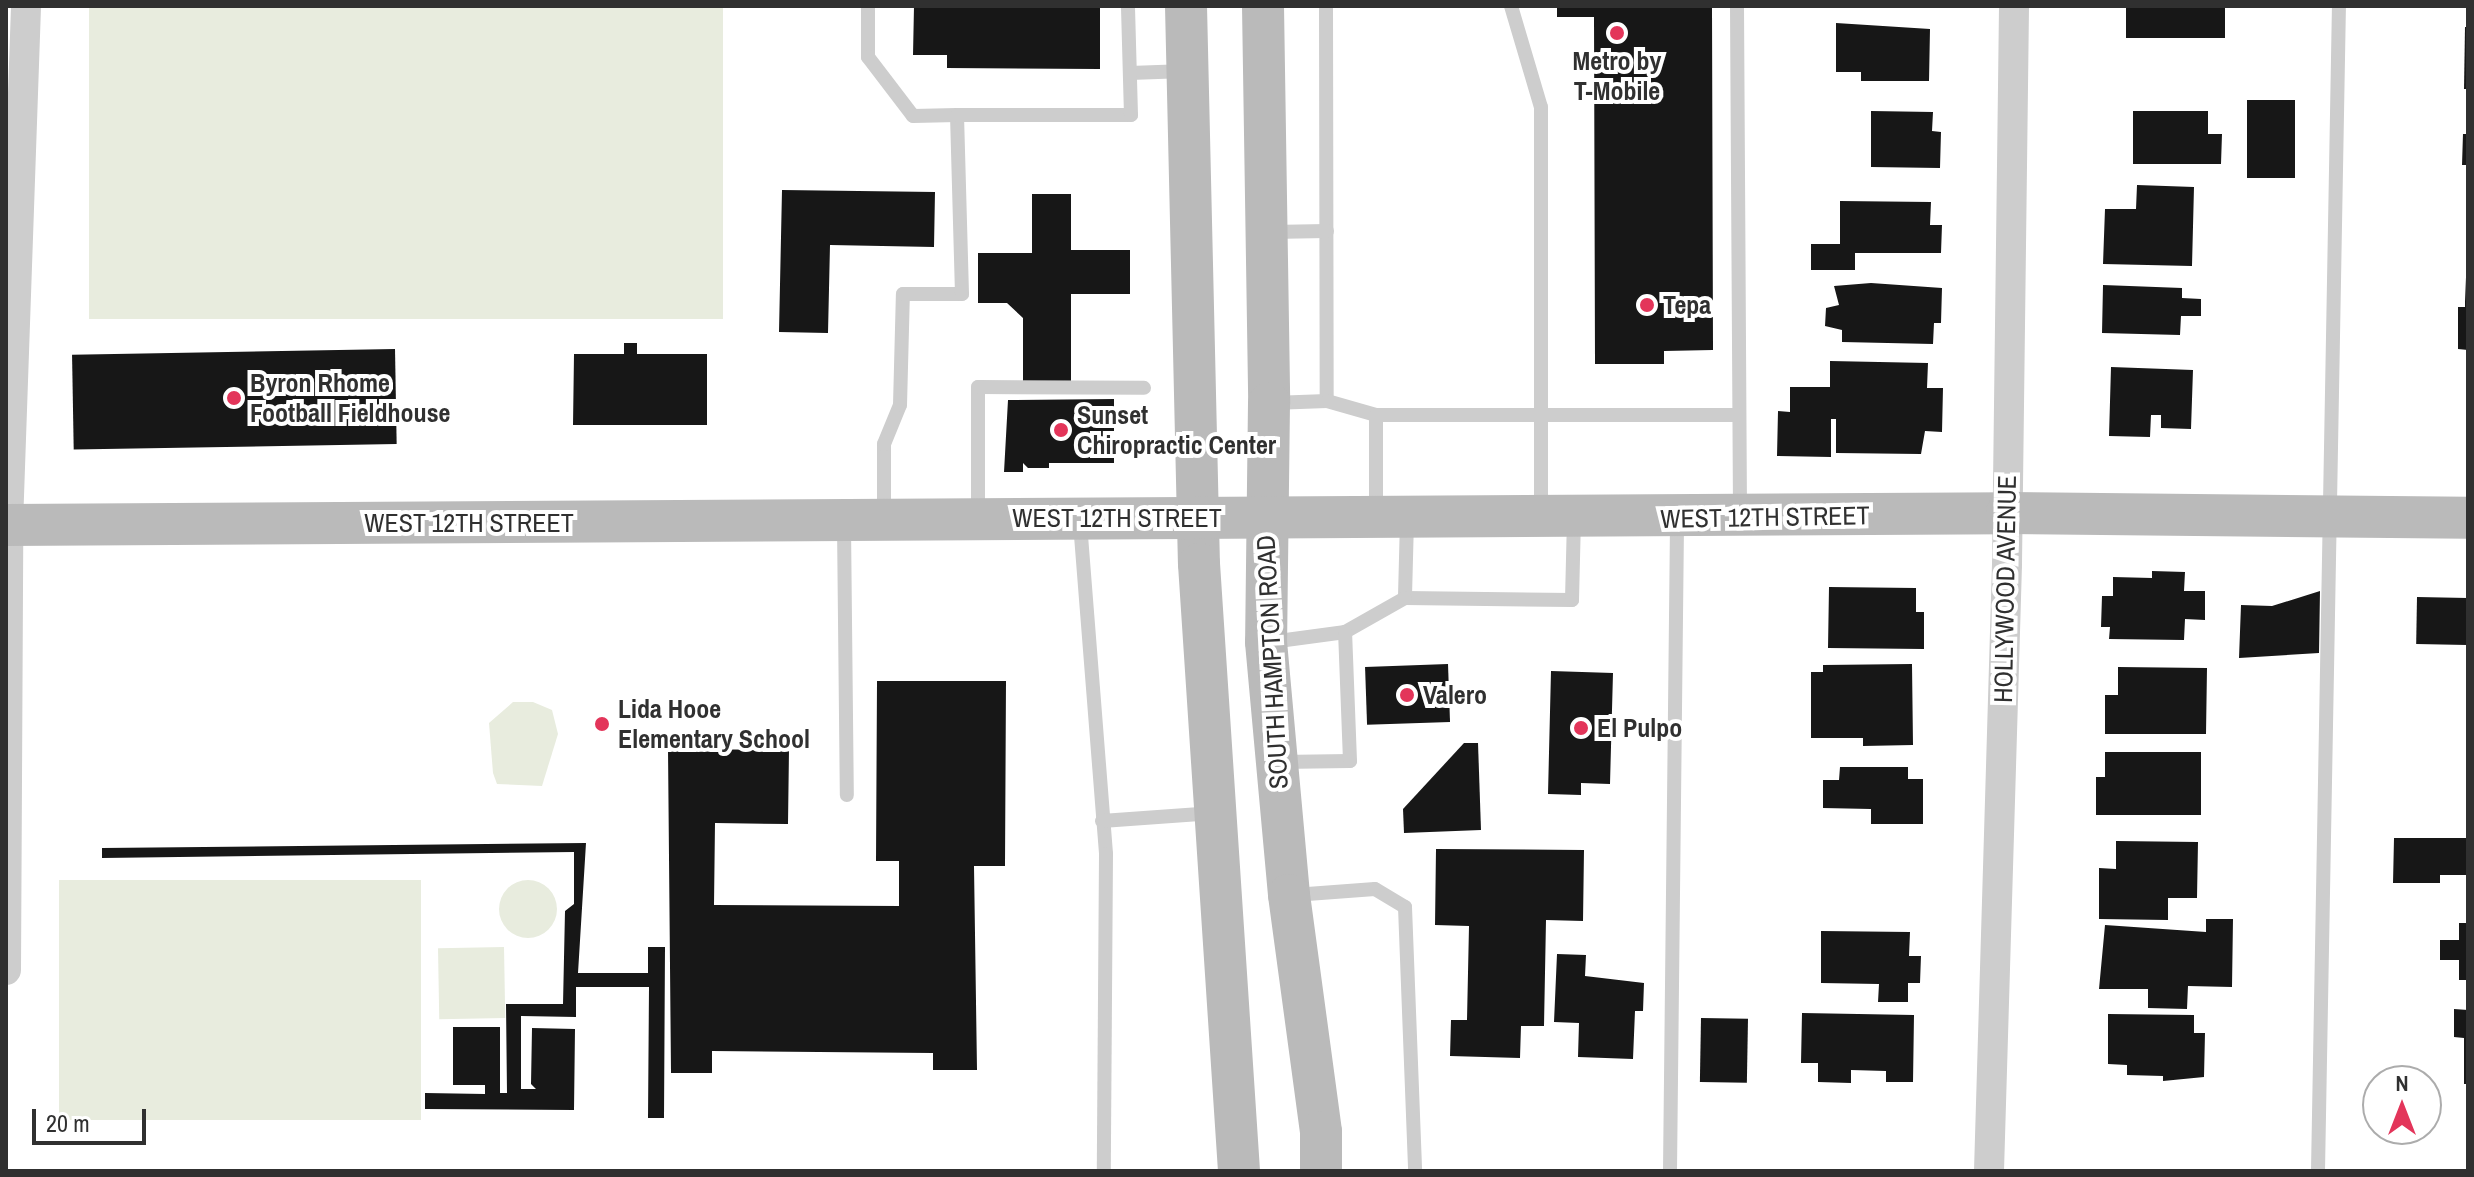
<!DOCTYPE html>
<html>
<head>
<meta charset="utf-8">
<style>
	body { margin:0 }
	#map { position:relative; width:2474px; height:1177px; overflow:hidden; background:#fff; font-family:"Archivo Narrow",sans-serif }
	div>[style] { position:absolute }
	.green>* { inset:0; background:#e8ecde; transform-origin:0 0 }
	.round { border-radius:50% }
	.building>* { inset:0; background:#171717; transform-origin:0 0 }
	.lane>* { height:14px; margin:-7px; padding:0 7px; transform-origin:7px; border-radius:7px; background:#cdcdcd }
	.street>* { height:30px; margin:-15px; padding:0 15px; transform-origin:15px; border-radius:15px; background:#cdcdcd }
	.secondary>* { height:42px; margin:-21px; padding:0 21px; transform-origin:21px; border-radius:21px; background:#bababa }
	.dots>* { width:22px; height:22px; translate:-50% -50%; box-sizing:border-box; border:4px solid #fff; border-radius:50% }
	span { translate:-50% -50%; white-space:nowrap; text-align:center; line-height:1.15; -webkit-text-stroke:8px #fff; paint-order:stroke }
	.poi-label { font-size:26px; color:#303030; font-weight:700 }
	.left { translate:0 -50%; text-align:left }
	.street-label { font-size:26px; color:#303030 }
	.frame { position:absolute; inset:0; border:8px solid #303030; pointer-events:none }
	.north { position:absolute; left:2362px; top:1065px; width:80px; height:80px; box-sizing:border-box; background:#fff; border:2px solid #acacac; border-radius:50%; rotate:0deg; font-size:22px; font-weight:700; line-height:32px; text-align:center; color:#303030 }
	.north::after { content:''; display:block; margin:auto; width:28px; height:36px; background:#e3355a; clip-path:polygon(50% 0,100% 100%,50% 72%,0 100%) }
	.scale { position:absolute; left:32px; top:1109px; width:114px; height:36px; box-sizing:border-box; border:4px solid #303030; border-top:0; padding-left:10px; font-size:24px; line-height:28px; white-space:nowrap; color:#303030; -webkit-text-stroke:6px #fff; paint-order:stroke }
</style>
</head>
<body>
<div id="map">
	<div class="green">
		<i style="left:89px;top:6px;width:634px;height:313px"></i>
		<i style="clip-path:polygon(513px 702px,533px 702px,552px 710px,558px 734px,542px 786px,497px 784px,493px 773px,489px 723px)"></i>
		<i style="left:59px;top:880px;width:362px;height:240px"></i>
		<i class="round" style="left:499px;top:880px;width:58px;height:58px"></i>
		<i style="left:504px;top:947px;width:71px;height:66px;rotate:89deg"></i>
	</div>
	<div class="building">
		<i style="clip-path:polygon(914px 6px,1100px 6px,1100px 69px,947px 68px,947px 55px,913px 55px)"></i>
		<i style="clip-path:polygon(1557px 6px,1712px 6px,1713px 350px,1664px 351px,1664px 364px,1595px 364px,1594px 17px,1557px 17px)"></i>
		<i style="left:2126px;top:6px;width:99px;height:32px"></i>
		<i style="clip-path:polygon(1836px 23px,1930px 29px,1929px 81px,1861px 81px,1861px 72px,1836px 72px)"></i>
		<i style="clip-path:polygon(2465px 27px,2468px 27px,2468px 89px,2464px 89px)"></i>
		<i style="left:2247px;top:100px;width:48px;height:78px"></i>
		<i style="clip-path:polygon(1871px 111px,1933px 112px,1932px 131px,1941px 132px,1940px 168px,1871px 167px)"></i>
		<i style="clip-path:polygon(2133px 111px,2208px 111px,2208px 134px,2222px 134px,2221px 164px,2133px 164px)"></i>
		<i style="clip-path:polygon(2463px 134px,2468px 134px,2468px 165px,2462px 165px)"></i>
		<i style="clip-path:polygon(2137px 185px,2194px 187px,2192px 266px,2103px 264px,2105px 209px,2136px 209px)"></i>
		<i style="clip-path:polygon(782px 190px,935px 192px,934px 247px,830px 245px,828px 333px,779px 332px)"></i>
		<i style="clip-path:polygon(1032px 194px,1071px 194px,1071px 250px,1130px 250px,1130px 294px,1071px 294px,1071px 382px,1023px 382px,1023px 318px,1007px 303px,978px 303px,978px 253px,1032px 253px)"></i>
		<i style="clip-path:polygon(1840px 201px,1931px 202px,1930px 225px,1942px 225px,1941px 253px,1855px 253px,1855px 270px,1811px 270px,1811px 244px,1840px 244px)"></i>
		<i style="clip-path:polygon(2465px 277px,2468px 350px,2458px 349px,2458px 307px,2465px 307px)"></i>
		<i style="clip-path:polygon(1871px 283px,1942px 288px,1941px 323px,1934px 323px,1933px 344px,1842px 342px,1842px 330px,1825px 326px,1826px 308px,1839px 305px,1834px 286px)"></i>
		<i style="clip-path:polygon(2103px 285px,2182px 288px,2182px 298px,2201px 299px,2201px 316px,2181px 316px,2180px 335px,2102px 333px)"></i>
		<i style="clip-path:polygon(624px 343px,637px 343px,637px 354px,707px 354px,707px 425px,573px 425px,574px 354px,624px 354px)"></i>
		<i style="left:395px;top:349px;width:95px;height:323px;rotate:89deg"></i>
		<i style="clip-path:polygon(1830px 361px,1928px 363px,1927px 388px,1943px 388px,1942px 432px,1925px 431px,1921px 454px,1836px 453px,1836px 419px,1831px 419px,1831px 457px,1777px 456px,1778px 411px,1790px 412px,1790px 387px,1830px 387px)"></i>
		<i style="clip-path:polygon(2111px 367px,2193px 370px,2191px 429px,2161px 428px,2161px 415px,2151px 415px,2150px 437px,2109px 436px)"></i>
		<i style="clip-path:polygon(1114px 399px,1114px 463px,1049px 463px,1049px 468px,1028px 468px,1023px 463px,1023px 472px,1004px 472px,1008px 400px)"></i>
		<i style="clip-path:polygon(2152px 571px,2185px 572px,2184px 591px,2205px 591px,2205px 620px,2185px 619px,2184px 640px,2109px 639px,2110px 627px,2101px 627px,2102px 596px,2113px 596px,2113px 577px,2152px 578px)"></i>
		<i style="clip-path:polygon(1829px 587px,1916px 588px,1916px 612px,1924px 612px,1924px 649px,1828px 648px)"></i>
		<i style="clip-path:polygon(2320px 591px,2319px 653px,2239px 658px,2241px 605px,2272px 606px)"></i>
		<i style="left:2417px;top:597px;width:51px;height:47px;rotate:1deg"></i>
		<i style="left:1448px;top:664px;width:58px;height:83px;rotate:88deg"></i>
		<i style="clip-path:polygon(1912px 664px,1913px 745px,1863px 746px,1863px 738px,1811px 738px,1811px 672px,1823px 672px,1823px 665px)"></i>
		<i style="clip-path:polygon(2118px 667px,2207px 668px,2206px 734px,2105px 734px,2105px 695px,2118px 695px)"></i>
		<i style="clip-path:polygon(1551px 671px,1613px 673px,1610px 784px,1581px 783px,1581px 795px,1548px 794px)"></i>
		<i style="clip-path:polygon(877px 681px,1006px 681px,1005px 866px,974px 866px,977px 1070px,933px 1070px,933px 1053px,712px 1051px,712px 1073px,671px 1073px,668px 749px,789px 750px,788px 824px,715px 823px,714px 905px,899px 906px,899px 861px,876px 861px)"></i>
		<i style="clip-path:polygon(1464px 743px,1478px 743px,1481px 830px,1404px 833px,1403px 809px)"></i>
		<i style="clip-path:polygon(2105px 752px,2201px 752px,2201px 815px,2096px 815px,2096px 777px,2105px 777px)"></i>
		<i style="clip-path:polygon(1840px 767px,1908px 767px,1908px 779px,1923px 779px,1923px 824px,1871px 824px,1871px 809px,1823px 808px,1823px 780px,1839px 780px)"></i>
		<i style="clip-path:polygon(2394px 838px,2468px 838px,2468px 875px,2440px 875px,2440px 883px,2393px 883px)"></i>
		<i style="clip-path:polygon(2116px 841px,2198px 842px,2197px 898px,2168px 898px,2168px 920px,2099px 919px,2099px 868px,2116px 869px)"></i>
		<i style="clip-path:polygon(586px 843px,578px 973px,648px 973px,648px 947px,665px 947px,664px 1118px,648px 1118px,649px 987px,576px 987px,576px 1017px,521px 1016px,521px 1089px,536px 1089px,531px 1084px,532px 1028px,575px 1029px,574px 1110px,425px 1109px,425px 1093px,485px 1094px,485px 1085px,453px 1085px,453px 1027px,500px 1027px,500px 1093px,507px 1093px,506px 1004px,563px 1004px,565px 911px,574px 904px,574px 852px,102px 858px,102px 848px)"></i>
		<i style="clip-path:polygon(1436px 849px,1584px 850px,1583px 921px,1546px 920px,1544px 1026px,1521px 1026px,1520px 1058px,1450px 1056px,1451px 1020px,1467px 1020px,1469px 926px,1435px 925px)"></i>
		<i style="clip-path:polygon(2206px 919px,2233px 919px,2232px 987px,2188px 986px,2187px 1009px,2148px 1008px,2148px 989px,2099px 989px,2105px 925px,2206px 932px)"></i>
		<i style="clip-path:polygon(2459px 923px,2468px 923px,2468px 980px,2459px 980px,2459px 960px,2440px 960px,2440px 940px,2459px 940px)"></i>
		<i style="clip-path:polygon(1821px 931px,1910px 932px,1909px 956px,1921px 956px,1920px 983px,1908px 983px,1908px 1002px,1878px 1002px,1879px 984px,1821px 983px)"></i>
		<i style="clip-path:polygon(1557px 954px,1586px 955px,1585px 976px,1644px 983px,1643px 1011px,1635px 1011px,1633px 1059px,1578px 1057px,1579px 1023px,1554px 1022px)"></i>
		<i style="clip-path:polygon(2454px 1009px,2468px 1010px,2468px 1084px,2464px 1084px,2464px 1038px,2454px 1037px)"></i>
		<i style="clip-path:polygon(1802px 1013px,1914px 1015px,1913px 1082px,1886px 1082px,1886px 1071px,1851px 1070px,1851px 1083px,1818px 1082px,1818px 1063px,1801px 1063px)"></i>
		<i style="clip-path:polygon(2108px 1014px,2194px 1015px,2194px 1033px,2205px 1033px,2204px 1077px,2163px 1081px,2163px 1076px,2127px 1075px,2127px 1065px,2108px 1064px)"></i>
		<i style="left:1701px;top:1018px;width:47px;height:64px;rotate:1deg"></i>
	</div>
	<div class="lane">
		<i style="left:868px;top:6px;width:51px;rotate:90deg"></i>
		<i style="left:868px;top:57px;width:74px;rotate:52.7deg"></i>
		<i style="left:913px;top:116px;width:44px;rotate:-1.3deg"></i>
		<i style="left:1326px;top:6px;width:395px;rotate:89.9deg"></i>
		<i style="left:1511px;top:6px;width:105px;rotate:73.5deg"></i>
		<i style="left:1541px;top:107px;width:406px;rotate:90deg"></i>
		<i style="left:1737px;top:6px;width:504px;rotate:89.66deg"></i>
		<i style="left:1130px;top:73px;width:56px;rotate:-2deg"></i>
		<i style="left:1271px;top:232px;width:56px;rotate:-1deg"></i>
		<i style="left:1272px;top:403px;width:55px;rotate:-2.1deg"></i>
		<i style="left:1327px;top:401px;width:51px;rotate:15.9deg"></i>
		<i style="left:1376px;top:415px;width:362px"></i>
		<i style="left:1376px;top:415px;width:97px;rotate:90deg"></i>
		<i style="left:978px;top:515px;width:128px;rotate:-90deg"></i>
		<i style="left:978px;top:387px;width:166px;rotate:0.3deg"></i>
		<i style="left:884px;top:517px;width:73px;rotate:-90deg"></i>
		<i style="left:884px;top:444px;width:42px;rotate:-67.7deg"></i>
		<i style="left:900px;top:405px;width:111px;rotate:-88.5deg"></i>
		<i style="left:903px;top:294px;width:59px"></i>
		<i style="left:962px;top:294px;width:179px;rotate:-91.6deg"></i>
		<i style="left:957px;top:115px;width:174px"></i>
		<i style="left:1131px;top:115px;width:109px;rotate:-91.6deg"></i>
		<i style="left:1407px;top:520px;width:78px;rotate:91.5deg"></i>
		<i style="left:1405px;top:598px;width:167px;rotate:0.7deg"></i>
		<i style="left:1572px;top:600px;width:82px;rotate:-88.6deg"></i>
		<i style="left:1080px;top:523px;width:332px;rotate:85.5deg"></i>
		<i style="left:1106px;top:854px;width:317px;rotate:90.4deg"></i>
		<i style="left:844px;top:525px;width:270px;rotate:89.4deg"></i>
		<i style="left:1271px;top:642px;width:75px;rotate:-7.7deg"></i>
		<i style="left:1345px;top:632px;width:69px;rotate:-29.5deg"></i>
		<i style="left:1280px;top:762px;width:70px;rotate:-0.8deg"></i>
		<i style="left:1350px;top:761px;width:129px;rotate:-92.2deg"></i>
		<i style="left:1102px;top:821px;width:112px;rotate:-4.1deg"></i>
		<i style="left:1294px;top:895px;width:81px;rotate:-4.2deg"></i>
		<i style="left:1375px;top:889px;width:35px;rotate:31deg"></i>
		<i style="left:1405px;top:907px;width:264px;rotate:87.8deg"></i>
		<i style="left:1670px;top:1171px;width:651px;rotate:-89.38deg"></i>
		<i style="left:2318px;top:1171px;width:1165px;rotate:-88.97deg"></i>
	</div>
	<div class="street">
		<i style="left:6px;top:970px;width:445px;rotate:-89.7deg"></i>
		<i style="left:8px;top:525px;width:519px;rotate:-88.01deg"></i>
		<i style="left:1989px;top:1171px;width:607px;rotate:-88.3deg"></i>
		<i style="left:2007px;top:564px;width:558px;rotate:-89.28deg"></i>
	</div>
	<div class="secondary">
		<i style="left:1186px;top:6px;width:558px;rotate:88.67deg"></i>
		<i style="left:1199px;top:564px;width:608px;rotate:86.23deg"></i>
		<i style="left:1263px;top:6px;width:397px;rotate:89.1deg"></i>
		<i style="left:1269px;top:403px;width:239px;rotate:90.7deg"></i>
		<i style="left:1266px;top:642px;width:254px;rotate:84.8deg"></i>
		<i style="left:1289px;top:895px;width:239px;rotate:82.3deg"></i>
		<i style="left:1321px;top:1132px;width:39px;rotate:90deg"></i>
		<i style="left:6px;top:525px;width:2001px;rotate:-0.34deg"></i>
		<i style="left:2007px;top:513px;width:461px;rotate:0.6deg"></i>
	</div>
	<div class="dots">
		<i style="left:1617px;top:33px;background:#e3355a"></i>
		<i style="left:1647px;top:305px;background:#e3355a"></i>
		<i style="left:234px;top:398px;background:#e3355a"></i>
		<i style="left:1061px;top:430px;background:#e3355a"></i>
		<i style="left:1407px;top:695px;background:#e3355a"></i>
		<i style="left:602px;top:724px;background:#e3355a"></i>
		<i style="left:1581px;top:728px;background:#e3355a"></i>
	</div>
	<div class="poi-label">
		<span style="left:1617px;top:76px">Metro by<br>T-Mobile</span>
		<span class="left" style="left:1663px;top:305px">Tepa</span>
		<span class="left" style="left:250px;top:398px">Byron Rhome<br>Football Fieldhouse</span>
		<span class="left" style="left:1077px;top:430px">Sunset<br>Chiropractic Center</span>
		<span class="left" style="left:1423px;top:695px">Valero</span>
		<span class="left" style="left:618px;top:724px">Lida Hooe<br>Elementary School</span>
		<span class="left" style="left:1597px;top:728px">El Pulpo</span>
	</div>
	<div class="street-label">
		<span style="left:1765px;top:517px;rotate:-1deg">WEST 12TH STREET</span>
		<span style="left:1117px;top:518px">WEST 12TH STREET</span>
		<span style="left:469px;top:523px">WEST 12TH STREET</span>
		<span style="left:2005px;top:589px;rotate:-89deg">HOLLYWOOD AVENUE</span>
		<span style="left:1272px;top:662px;rotate:-93deg">SOUTH HAMPTON ROAD</span>
	</div>
	<div class="frame"></div>
	<div class="north">N</div>
	<div class="scale">20 m</div>
</div>
</body>
</html>
